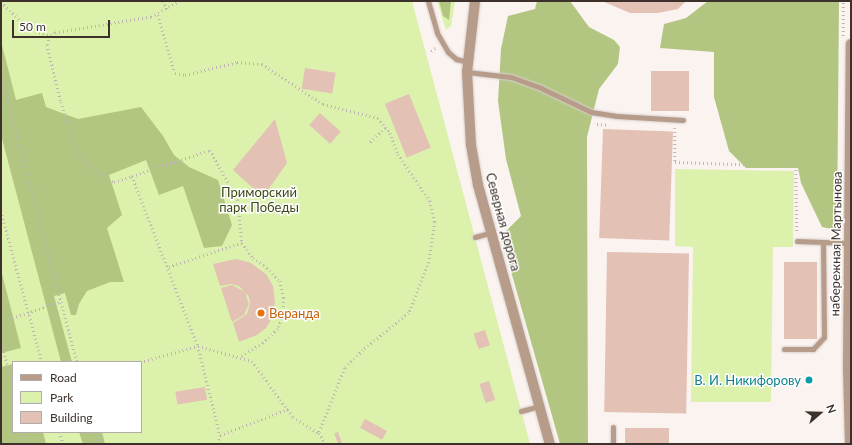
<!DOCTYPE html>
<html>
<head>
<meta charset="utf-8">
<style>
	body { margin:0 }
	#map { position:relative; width:852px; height:445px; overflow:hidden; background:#faf3f0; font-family:Lato,sans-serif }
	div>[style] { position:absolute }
	.green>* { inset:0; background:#dcf1ac }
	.forest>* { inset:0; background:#b2c682 }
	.building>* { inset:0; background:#e3c1b5; transform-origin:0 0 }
	.path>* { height:2.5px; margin-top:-1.25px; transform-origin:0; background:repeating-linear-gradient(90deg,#bfb6b2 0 1px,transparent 0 4px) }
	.roads { filter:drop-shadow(0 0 1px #d8d0cd) drop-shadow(0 0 1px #d8d0cd) }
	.service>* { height:5px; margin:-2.5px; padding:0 2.5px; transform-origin:2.5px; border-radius:2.5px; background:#b69c89 }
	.minor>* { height:10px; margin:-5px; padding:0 5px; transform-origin:5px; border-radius:5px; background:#b69c89 }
	.dots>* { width:11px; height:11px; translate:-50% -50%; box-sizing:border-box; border:2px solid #fff; border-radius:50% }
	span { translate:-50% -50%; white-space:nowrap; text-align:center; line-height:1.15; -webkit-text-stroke:3px #fff; paint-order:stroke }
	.park-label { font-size:13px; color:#3b4715 }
	.street-label { font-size:13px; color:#3e312b }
	.food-label { font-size:13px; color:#c56008 }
	.left { translate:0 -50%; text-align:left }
	.culture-label { font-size:13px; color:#0d838f }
	.right { translate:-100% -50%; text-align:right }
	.frame { position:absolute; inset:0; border:2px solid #3e312b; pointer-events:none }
	.legend { position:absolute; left:12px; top:361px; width:130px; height:72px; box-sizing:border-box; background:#fff; border:1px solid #b2adaa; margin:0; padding:5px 7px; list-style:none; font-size:12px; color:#3e312b }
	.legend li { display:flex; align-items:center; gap:8px; height:20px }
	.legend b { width:20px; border:1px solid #b2adaa }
	.north { position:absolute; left:800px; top:393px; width:40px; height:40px; -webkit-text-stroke:3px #fff; paint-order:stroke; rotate:70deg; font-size:11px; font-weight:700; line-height:16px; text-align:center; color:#3e312b }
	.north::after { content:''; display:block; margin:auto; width:14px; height:18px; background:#3e312b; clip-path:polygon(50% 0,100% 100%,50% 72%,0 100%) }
	.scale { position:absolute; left:12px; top:20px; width:98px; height:18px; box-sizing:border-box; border:2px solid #3e312b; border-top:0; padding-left:5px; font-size:12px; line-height:14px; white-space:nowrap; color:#3e312b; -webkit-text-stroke:3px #fff; paint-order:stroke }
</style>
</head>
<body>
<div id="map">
	<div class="green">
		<i style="clip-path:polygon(evenodd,1px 1px,412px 1px,530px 444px,1px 444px,1px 1px,13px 362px,141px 362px,141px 432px,13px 432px,13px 362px)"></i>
		<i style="clip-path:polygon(437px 1px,455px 1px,451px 26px,446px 30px)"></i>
		<i style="clip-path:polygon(675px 169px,794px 171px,793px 247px,773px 247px,771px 402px,691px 402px,693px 247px,675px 246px)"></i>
	</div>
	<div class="forest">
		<i style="clip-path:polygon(439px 1px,451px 1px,449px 20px,443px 16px)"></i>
		<i style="clip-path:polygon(537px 1px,570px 1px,589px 27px,614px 40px,620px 47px,618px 64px,599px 89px,587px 137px,588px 444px,560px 444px,501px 236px,521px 216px,506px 159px,498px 101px,501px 49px,508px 16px,535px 9px)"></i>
		<i style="clip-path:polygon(708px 1px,839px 1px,837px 230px,822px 227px,801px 183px,798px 168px,746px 168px,729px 151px,714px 97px,714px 52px,660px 48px,664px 24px,686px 18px)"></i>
		<i style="clip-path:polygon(1px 41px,16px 100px,42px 93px,46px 107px,78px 119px,141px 107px,163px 136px,174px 155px,189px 167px,218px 180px,232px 225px,222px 246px,204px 248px,183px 186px,159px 195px,146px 160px,109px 175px,122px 215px,107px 228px,124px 282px,110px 282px,87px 291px,79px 304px,76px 315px,71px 315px,65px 293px,54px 296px,72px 362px,61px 362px,1px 135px)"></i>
		<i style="clip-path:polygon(1px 270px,21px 348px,1px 353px)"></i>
		<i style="clip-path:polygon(13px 364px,13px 432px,43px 432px,46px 444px,1px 444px,1px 367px)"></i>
		<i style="clip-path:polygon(79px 432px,102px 432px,105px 444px,83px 444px)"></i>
	</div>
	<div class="building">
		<i style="clip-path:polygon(602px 1px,686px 1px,678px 9px,658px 13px,630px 13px)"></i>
		<i style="left:305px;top:68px;width:31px;height:21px;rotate:9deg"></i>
		<i style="left:651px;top:71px;width:38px;height:40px"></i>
		<i style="left:409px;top:94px;width:58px;height:26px;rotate:68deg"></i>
		<i style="left:320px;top:113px;width:28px;height:16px;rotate:42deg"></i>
		<i style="clip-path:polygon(275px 119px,287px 163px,263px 197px,233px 170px)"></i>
		<i style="left:603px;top:129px;width:70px;height:109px;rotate:2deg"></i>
		<i style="left:607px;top:252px;width:82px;height:160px;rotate:1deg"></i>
		<i style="clip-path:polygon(236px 259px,251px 263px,266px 274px,273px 286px,275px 302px,272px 318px,266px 328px,257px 335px,239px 342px,233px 323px,247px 314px,250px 304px,249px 297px,239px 286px,231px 284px,220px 286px,213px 264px)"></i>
		<i style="left:784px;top:262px;width:33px;height:77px"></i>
		<i style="clip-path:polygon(232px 285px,245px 292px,249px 304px,244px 315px,232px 322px,221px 288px)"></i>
		<i style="left:485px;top:330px;width:16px;height:12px;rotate:72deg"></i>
		<i style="left:489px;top:381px;width:20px;height:10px;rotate:72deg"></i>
		<i style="left:205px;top:387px;width:13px;height:30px;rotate:81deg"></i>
		<i style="left:365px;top:419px;width:25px;height:10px;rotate:29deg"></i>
		<i style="left:625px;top:428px;width:44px;height:16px"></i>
		<i style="left:338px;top:432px;width:12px;height:4px;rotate:70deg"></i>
	</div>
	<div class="path">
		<i style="left:163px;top:1px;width:9px;rotate:63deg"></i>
		<i style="left:180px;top:1px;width:33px;rotate:151deg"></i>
		<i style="left:151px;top:17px;width:97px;rotate:170.5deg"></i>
		<i style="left:55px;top:33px;width:6px;rotate:149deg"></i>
		<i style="left:50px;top:36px;width:9px;rotate:108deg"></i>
		<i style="left:47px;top:45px;width:59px;rotate:76.2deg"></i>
		<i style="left:61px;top:102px;width:52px;rotate:71.9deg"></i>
		<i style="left:77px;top:151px;width:23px;rotate:49deg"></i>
		<i style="left:92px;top:168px;width:26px;rotate:32deg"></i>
		<i style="left:114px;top:182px;width:19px;rotate:-18deg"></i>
		<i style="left:132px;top:176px;width:182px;rotate:68.8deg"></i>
		<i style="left:198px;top:346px;width:92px;rotate:76.1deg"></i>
		<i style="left:220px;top:435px;width:73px;rotate:-20.9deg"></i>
		<i style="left:1px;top:2px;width:37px;rotate:44deg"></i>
		<i style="left:28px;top:28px;width:23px;rotate:20deg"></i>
		<i style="left:158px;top:15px;width:60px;rotate:73.7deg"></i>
		<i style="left:175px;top:73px;width:10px;rotate:11deg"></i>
		<i style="left:185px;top:75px;width:54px;rotate:-14deg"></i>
		<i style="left:237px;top:62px;width:25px;rotate:5deg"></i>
		<i style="left:262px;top:64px;width:73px;rotate:33.3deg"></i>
		<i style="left:323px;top:104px;width:57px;rotate:14.3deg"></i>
		<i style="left:378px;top:118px;width:19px;rotate:51deg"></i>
		<i style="left:390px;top:133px;width:22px;rotate:69deg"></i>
		<i style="left:398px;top:154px;width:57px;rotate:55.8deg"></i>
		<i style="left:430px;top:201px;width:22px;rotate:77deg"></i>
		<i style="left:435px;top:222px;width:40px;rotate:98.5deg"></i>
		<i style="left:429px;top:262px;width:55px;rotate:111.4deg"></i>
		<i style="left:409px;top:313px;width:59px;rotate:141.2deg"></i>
		<i style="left:363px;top:350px;width:25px;rotate:135deg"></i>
		<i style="left:345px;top:368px;width:70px;rotate:111.8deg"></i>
		<i style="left:843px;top:36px;width:35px;rotate:-90deg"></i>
		<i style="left:431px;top:51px;width:7px;rotate:-34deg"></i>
		<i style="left:1px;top:74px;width:298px;rotate:75.2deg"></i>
		<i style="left:597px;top:124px;width:12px;rotate:5deg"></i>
		<i style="left:675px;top:128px;width:34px;rotate:90deg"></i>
		<i style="left:675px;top:162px;width:121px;rotate:1.9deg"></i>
		<i style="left:796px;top:166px;width:67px;rotate:89.1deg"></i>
		<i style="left:1px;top:140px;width:16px;rotate:-14deg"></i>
		<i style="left:370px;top:142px;width:22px;rotate:-43deg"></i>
		<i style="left:132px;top:176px;width:82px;rotate:-18.4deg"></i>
		<i style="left:210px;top:150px;width:57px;rotate:60.8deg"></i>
		<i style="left:238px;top:200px;width:43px;rotate:84.7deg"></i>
		<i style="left:242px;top:243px;width:79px;rotate:161.6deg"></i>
		<i style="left:1px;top:211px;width:156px;rotate:74.8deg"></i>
		<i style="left:242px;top:243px;width:19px;rotate:54deg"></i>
		<i style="left:253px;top:258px;width:13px;rotate:32deg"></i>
		<i style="left:264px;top:265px;width:23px;rotate:45deg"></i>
		<i style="left:280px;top:281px;width:17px;rotate:77deg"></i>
		<i style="left:284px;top:298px;width:17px;rotate:93deg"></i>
		<i style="left:283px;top:315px;width:15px;rotate:110deg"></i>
		<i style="left:278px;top:329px;width:21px;rotate:137deg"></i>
		<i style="left:263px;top:343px;width:25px;rotate:148deg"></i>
		<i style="left:1px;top:322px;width:61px;rotate:-19deg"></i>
		<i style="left:1px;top:340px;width:49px;rotate:75.7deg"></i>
		<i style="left:140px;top:362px;width:60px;rotate:-15.4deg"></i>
		<i style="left:198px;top:346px;width:56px;rotate:15.5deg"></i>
		<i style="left:252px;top:361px;width:69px;rotate:53.8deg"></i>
		<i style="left:293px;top:417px;width:31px;rotate:32deg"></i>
		<i style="left:319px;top:433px;width:13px;rotate:58deg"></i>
		<i style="left:1px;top:401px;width:13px;rotate:-23deg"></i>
		<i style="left:25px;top:432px;width:12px;rotate:76deg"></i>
		<i style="left:60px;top:432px;width:12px;rotate:76deg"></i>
		<i style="left:96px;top:432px;width:12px;rotate:76deg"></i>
		<i style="left:218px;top:444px;width:9px;rotate:-77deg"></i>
	</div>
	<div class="roads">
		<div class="service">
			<i style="left:428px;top:1px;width:33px;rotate:74deg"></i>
			<i style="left:437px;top:33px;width:22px;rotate:60deg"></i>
			<i style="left:448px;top:52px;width:11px;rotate:41deg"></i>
			<i style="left:456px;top:59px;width:12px;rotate:14deg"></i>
			<i style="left:467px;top:72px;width:44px;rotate:6.5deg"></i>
			<i style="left:511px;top:77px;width:32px;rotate:20deg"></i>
			<i style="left:541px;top:88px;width:55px;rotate:25.6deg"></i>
			<i style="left:591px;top:112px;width:26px;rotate:9deg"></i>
			<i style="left:617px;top:116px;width:66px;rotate:3.5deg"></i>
			<i style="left:475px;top:237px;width:18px;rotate:-16deg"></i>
			<i style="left:797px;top:241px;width:52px;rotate:2.2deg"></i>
			<i style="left:784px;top:349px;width:29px"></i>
			<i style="left:813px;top:349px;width:16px;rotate:-47deg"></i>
			<i style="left:824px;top:337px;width:95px;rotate:-90.6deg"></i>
			<i style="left:521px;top:411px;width:20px;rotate:-15deg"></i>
			<i style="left:613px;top:444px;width:17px;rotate:-90deg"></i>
		</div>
		<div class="minor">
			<i style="left:475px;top:1px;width:71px;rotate:96.4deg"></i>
			<i style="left:467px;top:72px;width:73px;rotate:86.9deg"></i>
			<i style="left:471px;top:145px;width:41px;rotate:80.1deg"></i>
			<i style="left:478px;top:185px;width:269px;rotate:74.5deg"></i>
			<i style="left:850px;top:444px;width:79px;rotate:-91.5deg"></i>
			<i style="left:848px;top:365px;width:321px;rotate:-89.5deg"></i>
		</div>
	</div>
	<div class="dots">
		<i style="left:261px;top:313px;background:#e8710a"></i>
		<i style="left:809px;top:380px;background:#0f9aa8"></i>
	</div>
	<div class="park-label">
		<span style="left:259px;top:200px">Приморский<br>парк Победы</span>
	</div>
	<div class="street-label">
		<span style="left:503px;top:222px;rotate:75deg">Северная дорога</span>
		<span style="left:836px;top:244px;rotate:-89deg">набережная Мартынова</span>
	</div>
	<div class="food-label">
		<span class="left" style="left:269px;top:313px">Веранда</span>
	</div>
	<div class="culture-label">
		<span class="right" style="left:801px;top:380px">В. И. Никифорову</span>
	</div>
	<div class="frame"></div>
	<ul class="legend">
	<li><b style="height:5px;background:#b69c89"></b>Road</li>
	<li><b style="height:11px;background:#dcf1ac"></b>Park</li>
	<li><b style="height:11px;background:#e3c1b5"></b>Building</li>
	</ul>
	<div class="north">N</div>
	<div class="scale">50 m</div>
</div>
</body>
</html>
